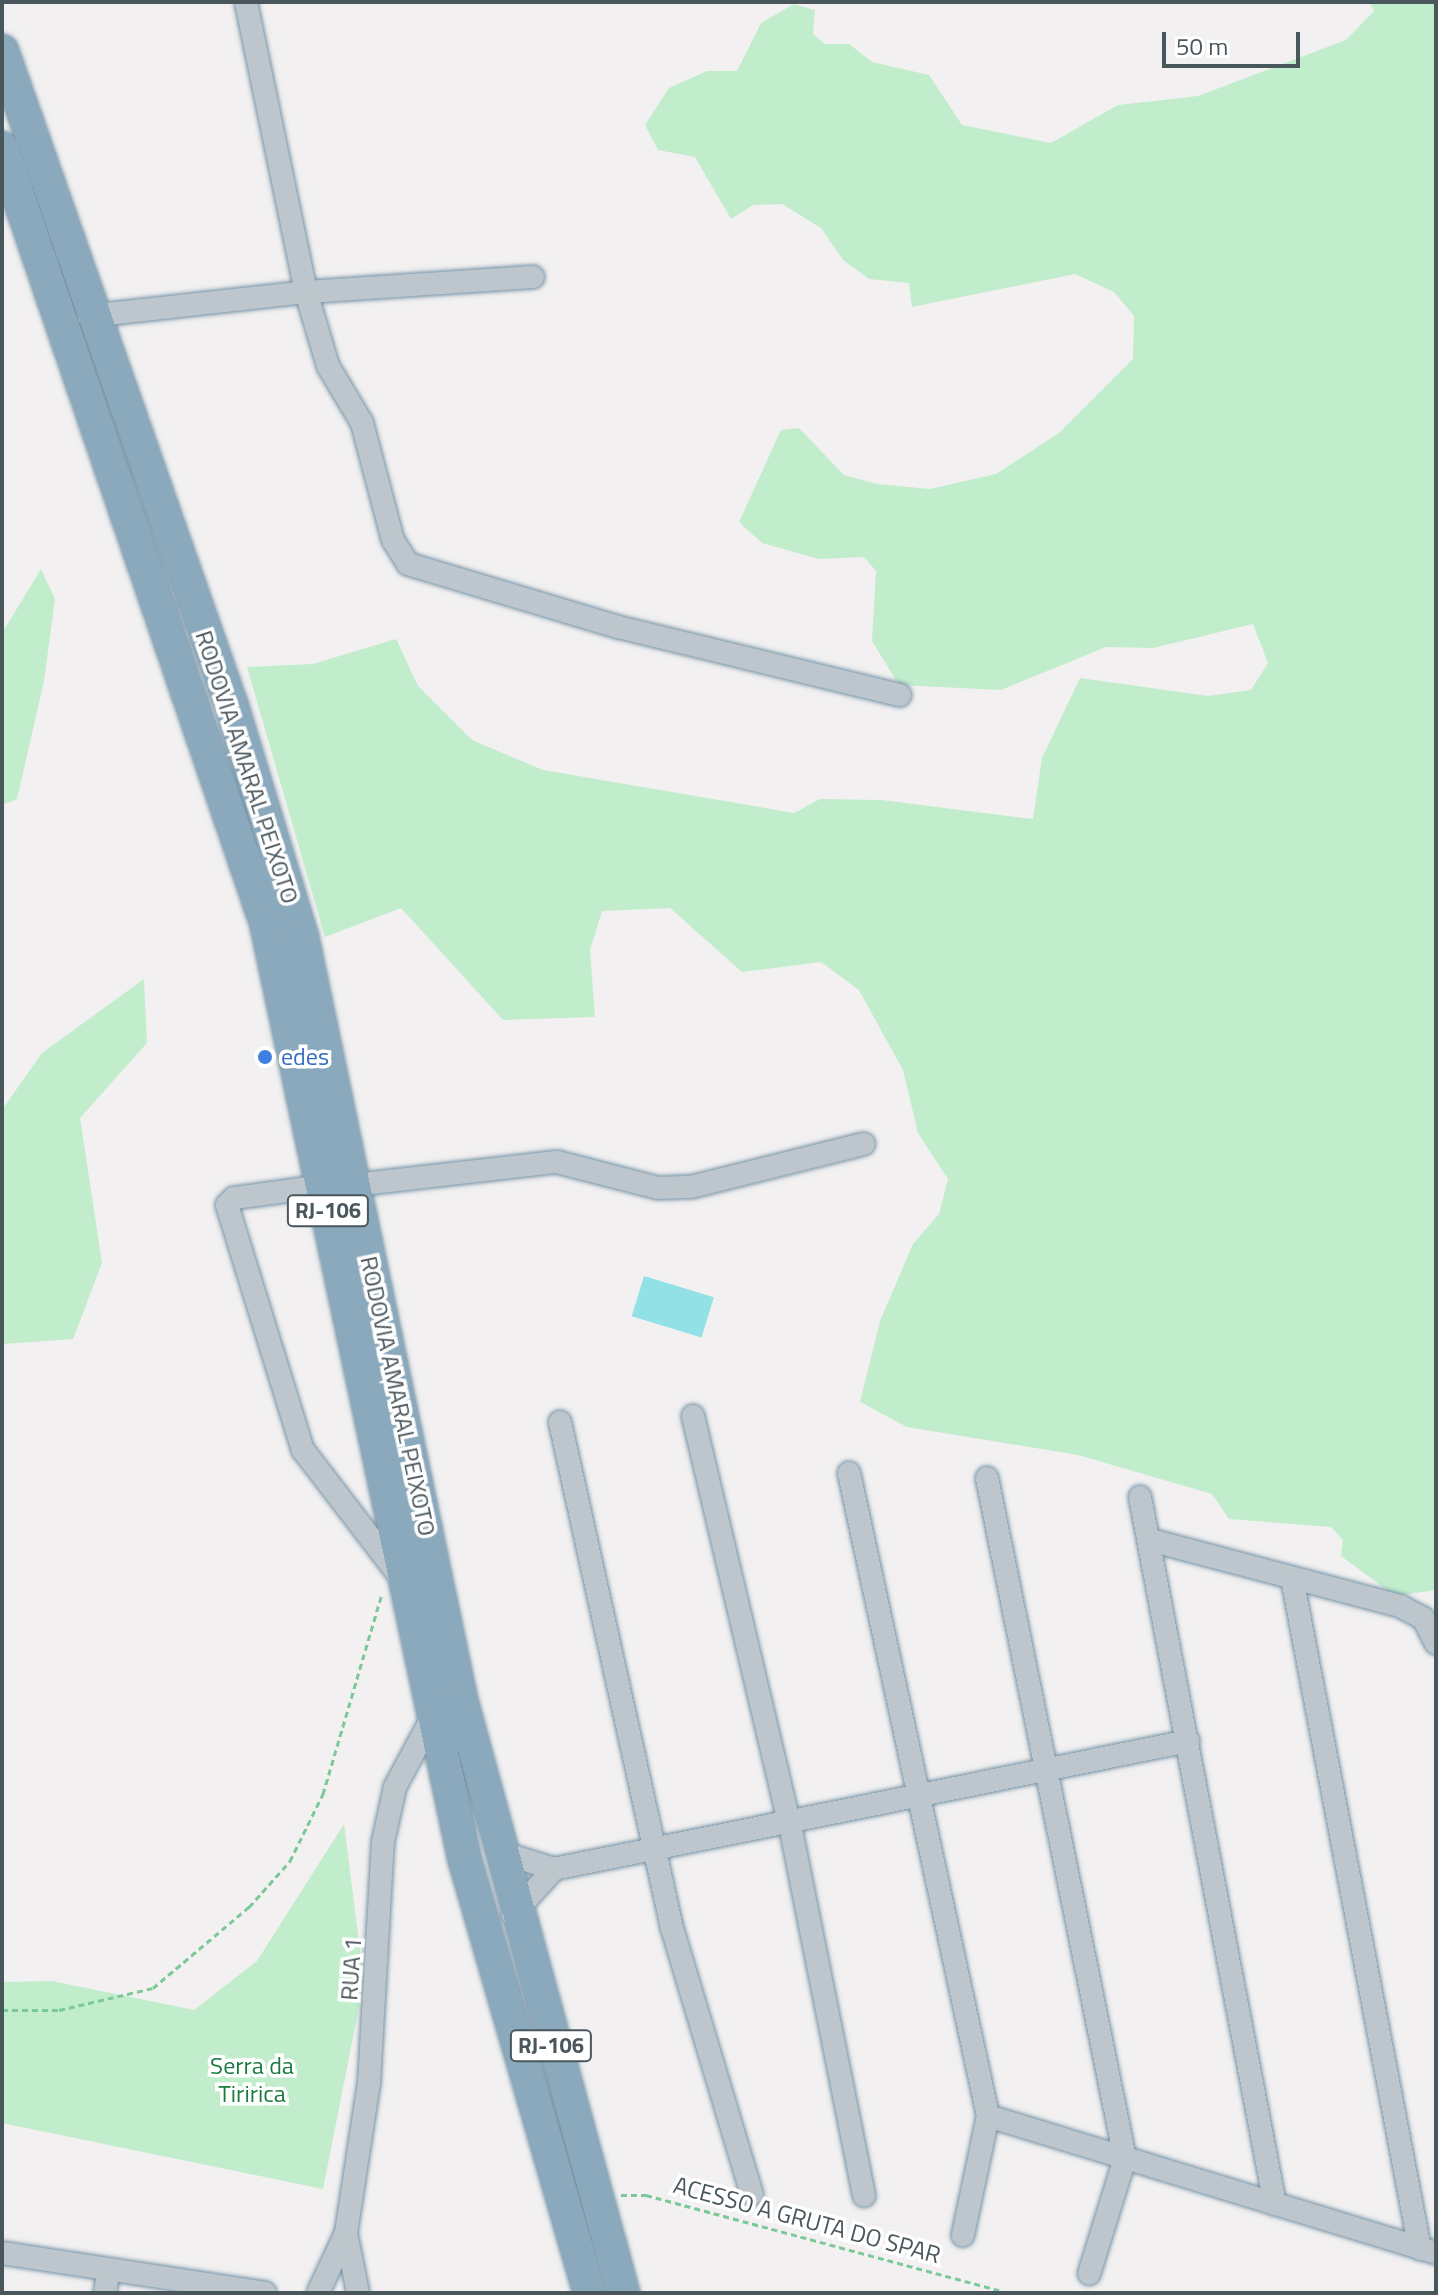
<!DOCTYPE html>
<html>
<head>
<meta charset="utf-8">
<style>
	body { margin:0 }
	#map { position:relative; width:1438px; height:2295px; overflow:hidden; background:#f2f0f0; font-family:"Titillium Web",sans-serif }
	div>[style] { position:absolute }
	.green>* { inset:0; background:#c1edcc }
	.water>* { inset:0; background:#91e1e7; transform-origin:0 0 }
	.path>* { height:3px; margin-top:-1.5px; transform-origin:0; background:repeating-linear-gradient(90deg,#7bc998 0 6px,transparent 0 10px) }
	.roads { filter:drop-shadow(0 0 2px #7694a8) drop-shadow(0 0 2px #7694a8) }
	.minor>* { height:22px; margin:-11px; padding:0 11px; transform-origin:11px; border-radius:11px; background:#bcc6cc }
	.highway>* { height:32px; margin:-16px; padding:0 16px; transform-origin:16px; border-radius:16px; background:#8ba9bc }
	.dots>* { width:22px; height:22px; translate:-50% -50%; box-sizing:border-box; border:4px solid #fff; border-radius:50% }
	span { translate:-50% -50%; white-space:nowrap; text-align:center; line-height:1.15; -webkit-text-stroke:7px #fff; paint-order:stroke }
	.shield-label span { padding:2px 6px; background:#fff; border:2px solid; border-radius:6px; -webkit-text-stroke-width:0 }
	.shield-label { font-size:22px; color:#49565c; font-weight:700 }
	.street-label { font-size:24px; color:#49565c }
	.shop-label { font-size:24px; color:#366cbe }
	.left { translate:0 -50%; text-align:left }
	.park-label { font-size:24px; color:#1c7b3f }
	.frame { position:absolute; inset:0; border:4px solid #49565c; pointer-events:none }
	.scale { position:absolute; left:1162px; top:32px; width:138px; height:36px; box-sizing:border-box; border:4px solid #49565c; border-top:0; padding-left:10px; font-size:24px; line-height:28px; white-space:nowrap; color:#49565c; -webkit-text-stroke:6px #fff; paint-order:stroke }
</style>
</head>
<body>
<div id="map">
	<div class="green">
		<i style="clip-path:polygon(1369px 2px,1436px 2px,1436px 1590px,1395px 1596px,1341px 1556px,1343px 1540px,1331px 1527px,1229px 1519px,1212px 1494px,1078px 1455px,907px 1427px,860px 1402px,880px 1321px,913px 1244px,939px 1214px,948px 1179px,918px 1133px,903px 1070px,859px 990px,821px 962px,742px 972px,670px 908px,602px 911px,590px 950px,595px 1017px,503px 1020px,401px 908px,325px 937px,247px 667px,313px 664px,396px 639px,418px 686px,472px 740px,543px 770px,794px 813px,820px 799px,881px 800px,1033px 819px,1042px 758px,1080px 678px,1208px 696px,1251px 690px,1268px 663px,1253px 624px,1153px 648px,1106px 647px,1001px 690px,899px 685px,872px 641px,876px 571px,864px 557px,819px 559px,762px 543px,739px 522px,781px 430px,799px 428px,844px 475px,877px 484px,930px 489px,996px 474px,1059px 433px,1133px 359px,1134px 316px,1114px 292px,1075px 274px,912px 307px,909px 283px,869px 279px,843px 260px,821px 228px,782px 204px,753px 205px,731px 219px,695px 157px,658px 150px,645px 125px,669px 88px,707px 71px,737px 71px,761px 23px,794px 4px,815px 10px,813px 34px,825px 44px,849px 44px,872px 62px,929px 75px,962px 125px,1051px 143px,1118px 105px,1198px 96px,1346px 40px,1374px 11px)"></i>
		<i style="clip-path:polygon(41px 569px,55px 599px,44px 681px,17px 799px,2px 805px,2px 633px)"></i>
		<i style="clip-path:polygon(144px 979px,147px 1043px,80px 1118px,102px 1263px,73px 1339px,2px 1344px,2px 1110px,42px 1053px)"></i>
		<i style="clip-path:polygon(344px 1824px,364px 1982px,323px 2189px,2px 2123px,2px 1982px,52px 1981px,194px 2010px,257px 1961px)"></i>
	</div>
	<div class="water">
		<i style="left:644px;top:1276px;width:73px;height:42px;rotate:17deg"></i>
	</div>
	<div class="path">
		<i style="left:2px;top:2010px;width:57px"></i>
		<i style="left:59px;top:2010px;width:97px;rotate:-13.2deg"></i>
		<i style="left:153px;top:1988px;width:126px;rotate:-40.2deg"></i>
		<i style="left:249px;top:1907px;width:62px;rotate:-48.3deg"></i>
		<i style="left:290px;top:1861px;width:75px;rotate:-63.8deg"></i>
		<i style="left:323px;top:1794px;width:209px;rotate:-73.6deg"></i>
		<i style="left:621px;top:2195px;width:25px"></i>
		<i style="left:646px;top:2195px;width:375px;rotate:15.1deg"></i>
	</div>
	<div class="roads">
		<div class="minor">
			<i style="left:533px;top:277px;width:227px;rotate:176.2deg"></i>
			<i style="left:306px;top:292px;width:77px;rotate:73.4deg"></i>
			<i style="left:328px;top:366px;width:66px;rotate:59.2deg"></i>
			<i style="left:362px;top:423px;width:121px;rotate:75.2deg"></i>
			<i style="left:393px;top:540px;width:28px;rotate:58deg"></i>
			<i style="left:408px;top:564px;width:219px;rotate:16.7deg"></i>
			<i style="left:618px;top:627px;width:290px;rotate:13.6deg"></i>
			<i style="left:89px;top:316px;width:218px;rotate:-6.3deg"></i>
			<i style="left:306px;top:292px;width:296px;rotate:-101.7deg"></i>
			<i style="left:354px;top:1185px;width:204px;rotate:-6.5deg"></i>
			<i style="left:557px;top:1162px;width:104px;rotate:14.4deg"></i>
			<i style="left:658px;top:1188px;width:33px;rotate:-2deg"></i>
			<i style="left:691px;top:1187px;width:178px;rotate:-14deg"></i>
			<i style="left:323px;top:1186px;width:90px;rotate:172.3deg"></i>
			<i style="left:234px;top:1198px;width:10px;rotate:135deg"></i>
			<i style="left:227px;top:1205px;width:257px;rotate:72.8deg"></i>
			<i style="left:303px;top:1450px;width:169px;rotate:52.5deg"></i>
			<i style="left:693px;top:1416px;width:420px;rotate:76.7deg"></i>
			<i style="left:790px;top:1825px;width:378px;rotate:78.7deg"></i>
			<i style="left:560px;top:1422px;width:518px;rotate:77.52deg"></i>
			<i style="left:672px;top:1928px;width:278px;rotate:73.3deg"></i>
			<i style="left:849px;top:1473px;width:658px;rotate:77.8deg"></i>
			<i style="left:988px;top:2116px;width:122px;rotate:101.9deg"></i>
			<i style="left:987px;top:1478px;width:694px;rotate:78.53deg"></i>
			<i style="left:1125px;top:2158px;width:121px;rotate:107.2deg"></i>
			<i style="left:1140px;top:1497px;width:720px;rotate:79.19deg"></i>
			<i style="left:1150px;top:1540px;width:259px;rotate:14.8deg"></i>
			<i style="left:1400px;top:1606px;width:26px;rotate:28deg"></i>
			<i style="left:1423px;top:1618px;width:28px;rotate:63deg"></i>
			<i style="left:1292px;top:1578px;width:683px;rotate:79.2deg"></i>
			<i style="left:497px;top:1851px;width:60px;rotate:17.5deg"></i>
			<i style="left:554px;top:1869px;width:61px;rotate:132.3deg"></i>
			<i style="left:554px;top:1869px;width:647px;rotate:-11.41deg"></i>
			<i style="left:988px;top:2116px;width:468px;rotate:17deg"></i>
			<i style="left:2px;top:2253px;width:266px;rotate:8.6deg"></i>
			<i style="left:105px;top:2293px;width:24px;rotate:-81deg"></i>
			<i style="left:318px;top:2293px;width:66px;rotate:-65deg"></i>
			<i style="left:358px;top:2293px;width:61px;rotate:-101.3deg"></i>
			<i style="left:346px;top:2233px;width:152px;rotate:-81.3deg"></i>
			<i style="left:369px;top:2083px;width:241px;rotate:-86.7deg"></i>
			<i style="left:383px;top:1842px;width:56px;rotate:-77.7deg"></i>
			<i style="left:395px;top:1787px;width:81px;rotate:-61.8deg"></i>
		</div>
		<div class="highway">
			<i style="left:2px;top:51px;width:695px;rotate:70.68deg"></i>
			<i style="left:232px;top:707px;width:240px;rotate:73.1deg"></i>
			<i style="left:302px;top:937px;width:779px;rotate:78.23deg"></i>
			<i style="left:461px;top:1700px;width:615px;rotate:74.72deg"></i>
			<i style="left:2px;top:148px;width:818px;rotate:71.17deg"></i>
			<i style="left:266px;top:922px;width:956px;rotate:78.04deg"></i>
			<i style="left:464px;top:1857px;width:454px;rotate:73.9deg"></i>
		</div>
	</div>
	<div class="dots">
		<i style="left:265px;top:1057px;background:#3f7fe0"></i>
	</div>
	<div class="shield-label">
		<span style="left:328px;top:1211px">RJ-106</span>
		<span style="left:551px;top:2046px">RJ-106</span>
	</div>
	<div class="street-label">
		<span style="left:247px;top:767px;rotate:72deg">RODOVIA AMARAL PEIXOTO</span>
		<span style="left:398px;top:1396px;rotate:78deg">RODOVIA AMARAL PEIXOTO</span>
		<span style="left:351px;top:1969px;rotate:-86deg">RUA 1</span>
		<span style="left:807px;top:2220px;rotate:15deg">ACESSO A GRUTA DO SPAR</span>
	</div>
	<div class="shop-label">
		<span class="left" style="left:281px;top:1057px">edes</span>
	</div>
	<div class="park-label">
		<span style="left:252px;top:2080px">Serra da<br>Tiririca</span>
	</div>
	<div class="frame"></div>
	<div class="scale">50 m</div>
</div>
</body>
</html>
